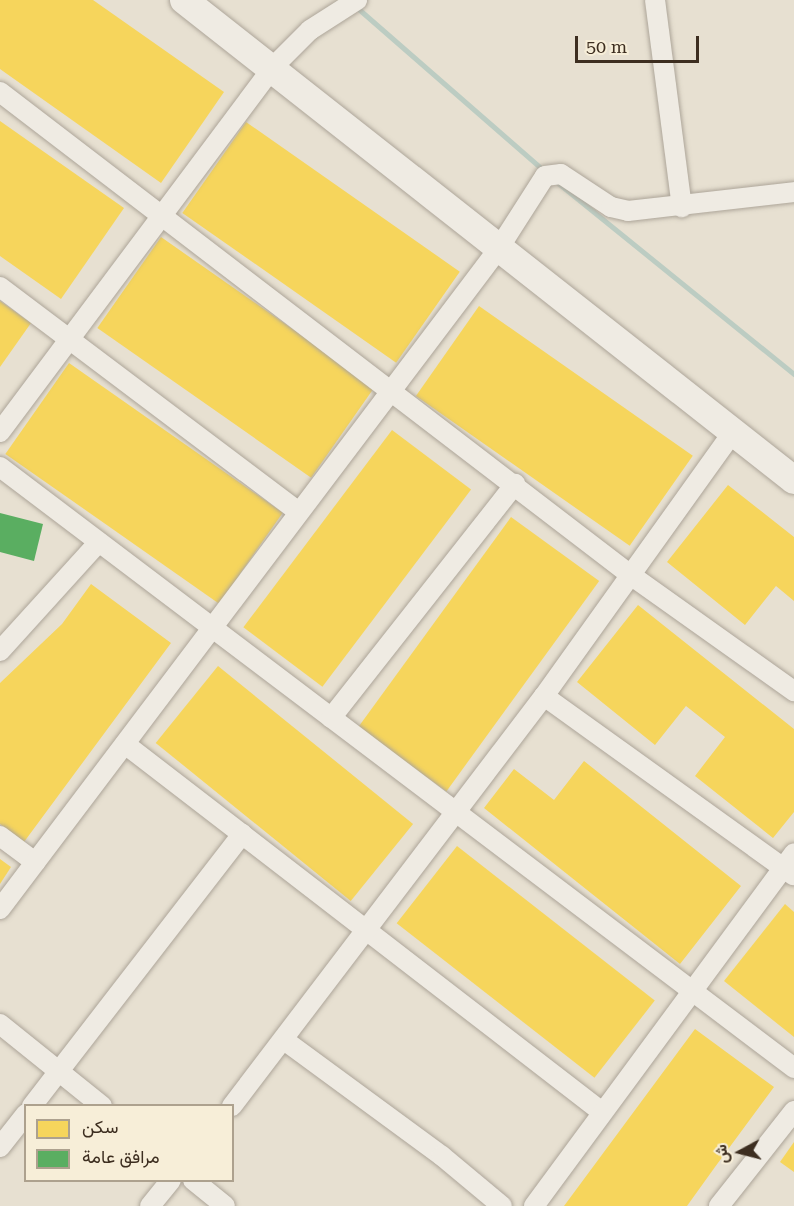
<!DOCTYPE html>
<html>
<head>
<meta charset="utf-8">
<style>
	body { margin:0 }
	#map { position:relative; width:794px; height:1206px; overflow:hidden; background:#e7e0d1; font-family:"Roboto Serif",Vazirmatn,serif }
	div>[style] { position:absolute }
	.homes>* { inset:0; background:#f6d55c; transform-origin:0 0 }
	.public>* { inset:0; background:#5aae61 }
	.stream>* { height:5px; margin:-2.5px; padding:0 2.5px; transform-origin:2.5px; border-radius:2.5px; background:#bcccc2 }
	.roads { filter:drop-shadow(0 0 2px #ada599) drop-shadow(0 0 2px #ada599) }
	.minor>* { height:20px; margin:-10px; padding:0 10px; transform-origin:10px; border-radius:10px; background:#efebe3 }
	.secondary>* { height:28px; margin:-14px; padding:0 14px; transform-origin:14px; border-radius:14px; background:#efebe3 }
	span { translate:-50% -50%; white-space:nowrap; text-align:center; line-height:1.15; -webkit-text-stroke:6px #f7eed8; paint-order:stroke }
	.legend { position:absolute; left:24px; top:1104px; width:210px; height:78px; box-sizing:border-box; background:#f7eed8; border:2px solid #ada18e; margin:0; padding:8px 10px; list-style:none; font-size:18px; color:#3d2e20 }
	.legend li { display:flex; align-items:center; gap:12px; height:30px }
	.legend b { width:30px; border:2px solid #ada18e }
	.north { position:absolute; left:710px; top:1122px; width:60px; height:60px; -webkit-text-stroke:4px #f7eed8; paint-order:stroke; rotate:263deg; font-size:16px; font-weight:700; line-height:24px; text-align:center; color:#3d2e20 }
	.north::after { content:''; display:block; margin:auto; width:21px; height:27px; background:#3d2e20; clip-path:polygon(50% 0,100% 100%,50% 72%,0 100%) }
	.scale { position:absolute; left:575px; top:36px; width:124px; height:27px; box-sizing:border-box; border:3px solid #3d2e20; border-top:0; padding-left:8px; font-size:18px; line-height:21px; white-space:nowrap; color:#3d2e20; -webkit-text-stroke:4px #f7eed8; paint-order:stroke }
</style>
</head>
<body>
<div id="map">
	<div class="homes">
		<i style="clip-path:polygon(0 0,93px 0,224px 92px,161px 183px,0 69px)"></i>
		<i style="clip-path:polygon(0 121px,124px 208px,61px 299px,0 256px)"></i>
		<i style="left:246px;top:122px;width:261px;height:111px;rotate:35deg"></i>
		<i style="left:161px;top:237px;width:261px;height:111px;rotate:35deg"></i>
		<i style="clip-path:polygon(0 301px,31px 323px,0 367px)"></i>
		<i style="left:479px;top:306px;width:261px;height:110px;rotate:35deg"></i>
		<i style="left:69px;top:363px;width:261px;height:111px;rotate:35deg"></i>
		<i style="left:392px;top:430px;width:99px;height:247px;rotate:37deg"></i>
		<i style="clip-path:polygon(728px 485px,794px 537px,794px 601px,776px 586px,745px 625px,667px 562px)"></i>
		<i style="left:511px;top:517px;width:109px;height:260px;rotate:36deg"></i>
		<i style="clip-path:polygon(91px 584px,171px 643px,24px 842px,0 824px,0 683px,62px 624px)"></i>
		<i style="clip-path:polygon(638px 605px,794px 729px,794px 812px,773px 838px,695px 776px,725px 737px,686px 706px,655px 745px,577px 682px)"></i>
		<i style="left:218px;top:666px;width:251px;height:99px;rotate:39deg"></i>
		<i style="clip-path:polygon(584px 761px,741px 886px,680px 964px,484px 808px,514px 769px,554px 800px)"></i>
		<i style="left:457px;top:846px;width:251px;height:98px;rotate:38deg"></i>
		<i style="clip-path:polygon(0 859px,11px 867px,0 884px)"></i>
		<i style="clip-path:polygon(785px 904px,794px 912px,794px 1037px,724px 981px)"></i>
		<i style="clip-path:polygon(695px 1029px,774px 1087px,715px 1167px,687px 1206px,564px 1206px)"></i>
		<i style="clip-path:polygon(794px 1142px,794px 1172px,780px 1162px)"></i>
	</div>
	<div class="public">
		<i style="clip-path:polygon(0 513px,43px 524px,34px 561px,0 552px)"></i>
	</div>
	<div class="stream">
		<i style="left:354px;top:5px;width:252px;rotate:41.1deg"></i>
		<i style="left:558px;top:183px;width:304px;rotate:39deg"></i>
	</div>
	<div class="roads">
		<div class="minor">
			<i style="left:655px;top:0;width:209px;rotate:82.6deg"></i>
			<i style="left:0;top:92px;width:796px;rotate:37.45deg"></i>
			<i style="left:632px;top:576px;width:199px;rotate:35.4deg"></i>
			<i style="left:0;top:287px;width:374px;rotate:37deg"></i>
			<i style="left:0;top:432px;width:456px;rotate:-53.2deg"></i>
			<i style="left:273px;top:67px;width:52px;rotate:-45deg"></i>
			<i style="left:310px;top:30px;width:56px;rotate:-32.6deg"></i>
			<i style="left:0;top:467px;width:996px;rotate:37.12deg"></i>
			<i style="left:0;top:651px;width:147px;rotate:-47.8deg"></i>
			<i style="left:544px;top:696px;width:307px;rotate:35.7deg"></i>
			<i style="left:331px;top:718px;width:298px;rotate:-51.8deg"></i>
			<i style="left:125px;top:744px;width:602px;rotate:37.65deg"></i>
			<i style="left:0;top:836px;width:44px;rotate:36.6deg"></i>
			<i style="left:0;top:909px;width:828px;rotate:-52.95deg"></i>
			<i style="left:499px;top:248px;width:85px;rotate:-57.4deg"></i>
			<i style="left:545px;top:176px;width:16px;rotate:-7deg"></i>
			<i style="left:561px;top:174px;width:60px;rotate:33.4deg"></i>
			<i style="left:611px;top:207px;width:17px;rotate:13deg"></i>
			<i style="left:628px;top:211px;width:167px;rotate:-6.5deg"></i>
			<i style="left:0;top:1024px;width:131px;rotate:38.8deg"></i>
			<i style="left:284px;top:1040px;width:196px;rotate:36.3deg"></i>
			<i style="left:442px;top:1156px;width:78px;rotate:39.8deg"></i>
			<i style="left:32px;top:1106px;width:344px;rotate:-52.3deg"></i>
			<i style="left:232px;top:1106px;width:515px;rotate:-52.73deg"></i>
			<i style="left:544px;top:696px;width:323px;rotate:-54.4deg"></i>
			<i style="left:0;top:1147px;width:42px;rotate:-51.8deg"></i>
			<i style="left:193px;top:1180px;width:41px;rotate:39.1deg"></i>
			<i style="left:150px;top:1206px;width:33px;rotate:-51deg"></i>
			<i style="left:534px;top:1206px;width:438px;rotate:-53.6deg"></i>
			<i style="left:719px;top:1206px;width:121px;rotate:-51.7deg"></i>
		</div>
		<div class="secondary">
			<i style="left:184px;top:0;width:776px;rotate:38.2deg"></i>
		</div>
	</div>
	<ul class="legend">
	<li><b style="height:16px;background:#f6d55c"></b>سكن</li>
	<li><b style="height:16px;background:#5aae61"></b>مرافق عامة</li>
	</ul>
	<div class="north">ش</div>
	<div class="scale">50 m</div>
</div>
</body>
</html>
